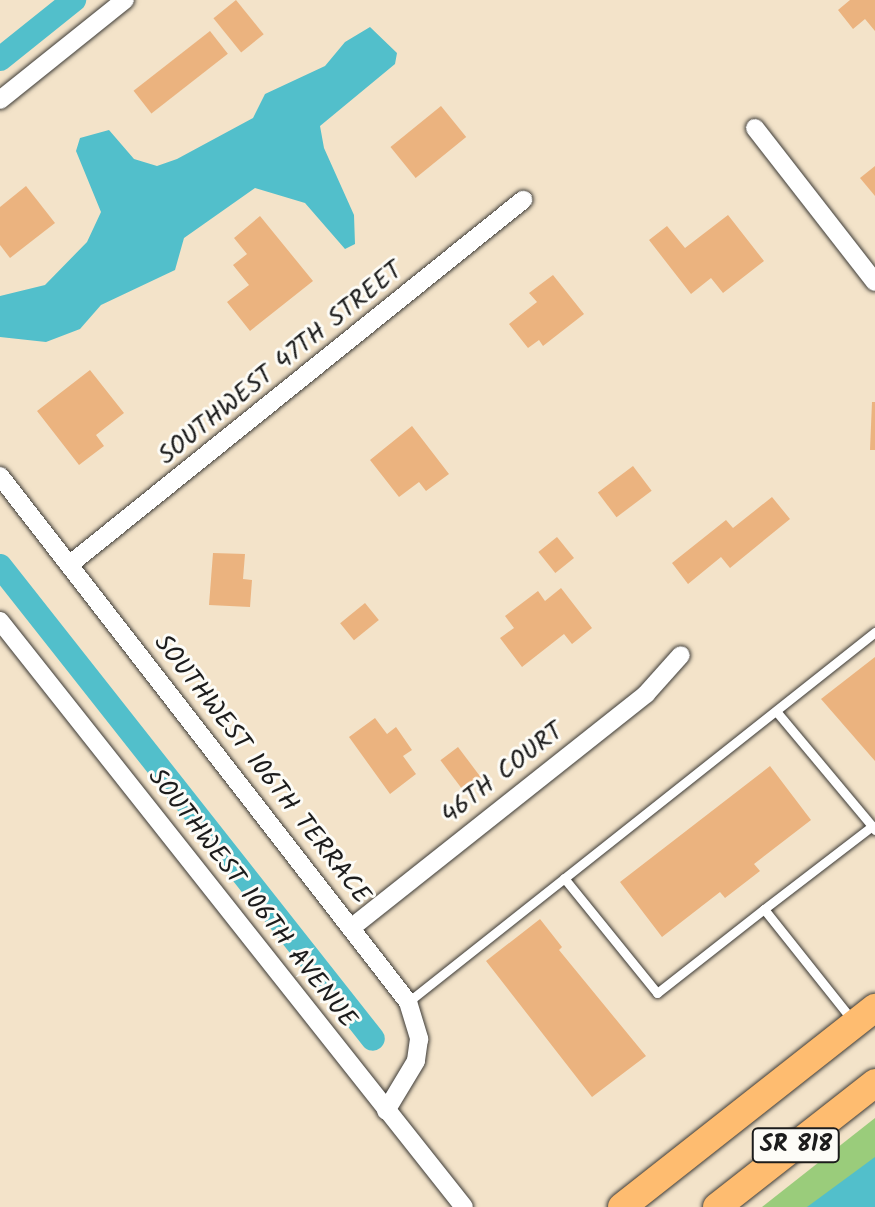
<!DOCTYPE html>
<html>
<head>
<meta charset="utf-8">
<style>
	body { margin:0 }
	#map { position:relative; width:875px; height:1207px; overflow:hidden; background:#f3e3c9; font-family:Kalam,sans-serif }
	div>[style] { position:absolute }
	.green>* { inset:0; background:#9acc7b }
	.water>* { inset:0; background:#52bfcb }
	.canal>* { height:24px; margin:-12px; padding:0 12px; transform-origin:12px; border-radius:12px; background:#52bfcb }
	.building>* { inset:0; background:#ebb37f; transform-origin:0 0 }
	.roads { filter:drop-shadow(0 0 2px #3c3a36) drop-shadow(0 0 2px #3c3a36) }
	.lane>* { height:9px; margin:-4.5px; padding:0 4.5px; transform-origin:4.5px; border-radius:4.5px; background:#fff }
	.street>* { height:18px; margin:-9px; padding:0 9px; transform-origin:9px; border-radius:9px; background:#fff }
	.primary>* { height:28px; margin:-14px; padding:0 14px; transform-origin:14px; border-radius:14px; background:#febc70 }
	span { translate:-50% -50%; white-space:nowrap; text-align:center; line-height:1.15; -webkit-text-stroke:6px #fdfcf7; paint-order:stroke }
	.shield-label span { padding:2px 6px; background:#fdfcf7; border:2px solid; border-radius:6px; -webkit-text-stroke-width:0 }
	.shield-label { font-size:24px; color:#1c1c1c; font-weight:700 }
	.street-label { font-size:26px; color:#1c1c1c }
</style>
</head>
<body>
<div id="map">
	<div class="green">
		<i style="clip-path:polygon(875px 1118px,875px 1207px,762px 1207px)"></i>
	</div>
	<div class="water">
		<i style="clip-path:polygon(370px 27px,397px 53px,395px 64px,320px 126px,324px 148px,354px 215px,355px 244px,345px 249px,305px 203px,255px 188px,184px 238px,175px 270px,101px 305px,80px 329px,46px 342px,0 337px,0 296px,45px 285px,87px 242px,101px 212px,76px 151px,80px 138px,109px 130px,134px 159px,157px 166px,177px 159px,253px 118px,265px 94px,325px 66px,345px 42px)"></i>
		<i style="clip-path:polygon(875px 1157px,875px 1207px,807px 1207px)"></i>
	</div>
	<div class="canal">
		<i style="left:0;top:59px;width:95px;rotate:-38.6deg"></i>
		<i style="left:0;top:566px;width:602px;rotate:51.74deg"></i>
	</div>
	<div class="building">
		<i style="left:236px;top:0;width:44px;height:29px;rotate:51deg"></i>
		<i style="clip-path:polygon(850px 0,875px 0,875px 31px,865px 19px,853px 29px,838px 10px)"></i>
		<i style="left:210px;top:31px;width:29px;height:97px;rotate:52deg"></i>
		<i style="left:441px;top:106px;width:40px;height:65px;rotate:51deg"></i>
		<i style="clip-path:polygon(875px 166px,875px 196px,860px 178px)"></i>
		<i style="clip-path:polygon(26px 186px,55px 223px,10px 258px,0 245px,0 207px)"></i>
		<i style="clip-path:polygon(728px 215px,764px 261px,723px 293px,711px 278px,691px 294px,649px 240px,667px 226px,685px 248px)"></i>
		<i style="clip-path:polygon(260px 216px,313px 281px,250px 331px,227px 302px,249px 285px,233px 265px,247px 254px,234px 238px)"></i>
		<i style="clip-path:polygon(553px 275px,584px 314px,543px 346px,539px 340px,528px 348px,509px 324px,537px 302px,529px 293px)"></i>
		<i style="clip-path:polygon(90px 370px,124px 413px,96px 435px,104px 446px,79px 465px,37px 411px)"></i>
		<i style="clip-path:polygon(872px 402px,875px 402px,875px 450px,870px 450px)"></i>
		<i style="clip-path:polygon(412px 426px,449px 474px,426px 491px,419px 482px,399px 497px,370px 460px)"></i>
		<i style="left:633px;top:466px;width:31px;height:44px;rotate:53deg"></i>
		<i style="clip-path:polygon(772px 497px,790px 519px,730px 568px,721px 557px,688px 584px,672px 563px,726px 520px,733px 528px)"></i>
		<i style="left:557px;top:537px;width:27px;height:24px;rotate:51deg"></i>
		<i style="clip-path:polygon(213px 553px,245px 554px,243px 579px,252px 580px,250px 607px,209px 605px)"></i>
		<i style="clip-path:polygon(561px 588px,592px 628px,572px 644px,564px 634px,522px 667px,500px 638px,514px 628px,505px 616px,538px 591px,545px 601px)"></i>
		<i style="left:365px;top:603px;width:22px;height:32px;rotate:51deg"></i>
		<i style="clip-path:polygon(875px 657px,875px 761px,821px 699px)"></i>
		<i style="clip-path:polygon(375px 718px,387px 734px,396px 727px,412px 750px,403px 756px,416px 774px,390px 794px,349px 737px)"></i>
		<i style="left:458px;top:747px;width:40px;height:22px;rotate:53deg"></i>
		<i style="clip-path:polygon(770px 766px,811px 820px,754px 864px,760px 871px,725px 898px,720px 892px,662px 937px,620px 882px)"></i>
		<i style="clip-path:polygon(540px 919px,562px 947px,559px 950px,646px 1056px,592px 1097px,486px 961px)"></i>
	</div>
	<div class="roads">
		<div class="lane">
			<i style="left:776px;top:711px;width:150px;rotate:50.1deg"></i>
			<i style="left:564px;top:878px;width:148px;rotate:51deg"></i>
			<i style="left:657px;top:993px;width:136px;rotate:-38.1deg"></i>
			<i style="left:408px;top:1002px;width:596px;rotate:-38.39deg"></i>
			<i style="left:853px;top:1021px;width:143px;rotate:-128.5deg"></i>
			<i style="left:764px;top:909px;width:136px;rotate:-37.5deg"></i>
			<i style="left:872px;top:826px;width:5px;rotate:53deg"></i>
		</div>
		<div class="street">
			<i style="left:0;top:100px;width:160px;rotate:-38.7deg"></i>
			<i style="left:755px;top:128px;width:195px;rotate:52.1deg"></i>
			<i style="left:0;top:476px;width:666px;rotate:52.2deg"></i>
			<i style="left:408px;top:1002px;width:39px;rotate:73deg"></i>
			<i style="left:419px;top:1039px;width:22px;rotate:98deg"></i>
			<i style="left:416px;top:1061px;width:58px;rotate:121deg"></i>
			<i style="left:69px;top:565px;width:583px;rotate:-38.8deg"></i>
			<i style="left:0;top:621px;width:747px;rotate:51.63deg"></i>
			<i style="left:351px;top:928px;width:377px;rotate:-38.4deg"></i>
			<i style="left:646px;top:694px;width:52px;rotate:-48.1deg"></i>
		</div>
		<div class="primary">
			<i style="left:622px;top:1207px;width:322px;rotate:-38.2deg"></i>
			<i style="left:717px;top:1207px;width:201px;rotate:-38.1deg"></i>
		</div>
	</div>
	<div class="shield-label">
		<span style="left:796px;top:1145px">SR 818</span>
	</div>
	<div class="street-label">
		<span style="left:281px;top:364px;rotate:-39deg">SOUTHWEST 47TH STREET</span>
		<span style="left:261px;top:770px;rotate:52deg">SOUTHWEST 106TH TERRACE</span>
		<span style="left:503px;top:774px;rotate:-38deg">46TH COURT</span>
		<span style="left:251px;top:899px;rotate:52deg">SOUTHWEST 106TH AVENUE</span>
	</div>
</div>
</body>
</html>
